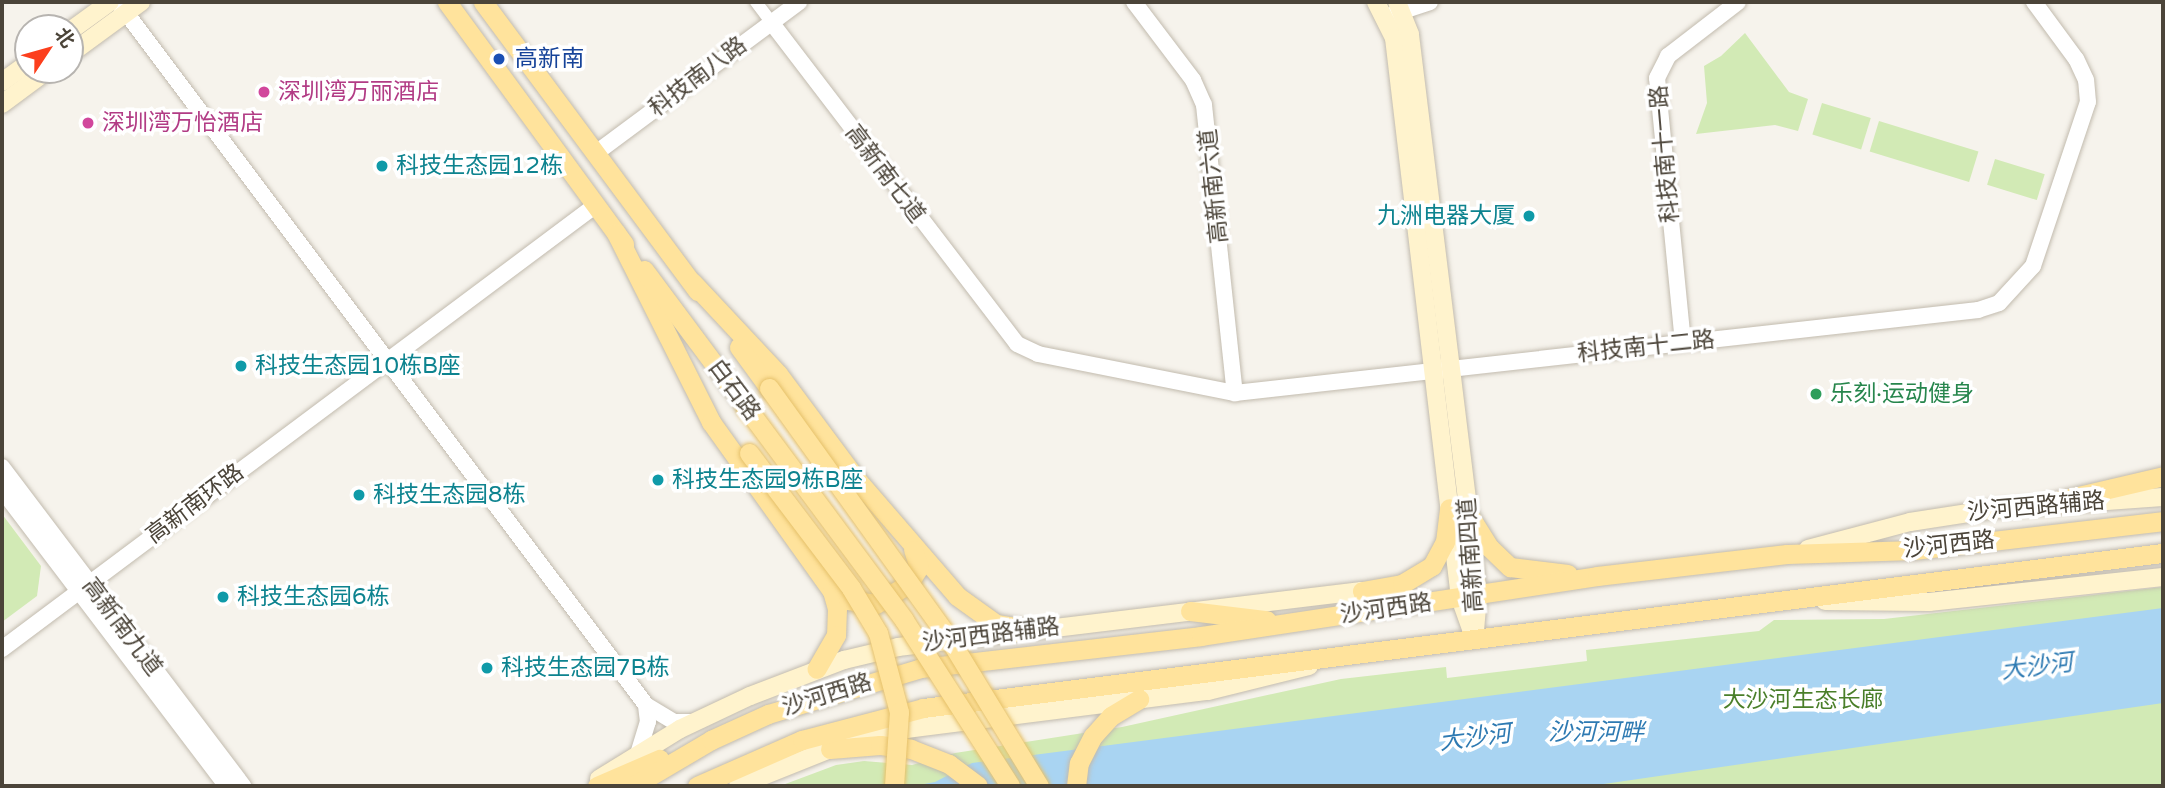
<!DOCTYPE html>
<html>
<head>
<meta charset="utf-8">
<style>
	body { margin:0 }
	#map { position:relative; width:2165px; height:788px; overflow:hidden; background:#f6f3ec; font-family:"Varela Round","Noto Sans SC",sans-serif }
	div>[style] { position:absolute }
	.green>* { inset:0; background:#d2eab5; transform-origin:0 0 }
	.water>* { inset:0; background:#a9d4f2 }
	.roads { filter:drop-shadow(0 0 2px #c2bbae) drop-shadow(0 0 2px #c2bbae) }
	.minor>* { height:12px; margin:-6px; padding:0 6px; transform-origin:6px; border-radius:6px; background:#fff }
	.tertiary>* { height:16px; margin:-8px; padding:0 8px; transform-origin:8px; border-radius:8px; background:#fff }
	.secondary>* { height:18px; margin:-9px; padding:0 9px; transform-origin:9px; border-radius:9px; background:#fff3cd }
	.primary>* { height:19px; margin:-9.5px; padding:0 9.5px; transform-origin:9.5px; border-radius:9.5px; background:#ffe39c }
	.bridges { filter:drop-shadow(0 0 2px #e6c16a) drop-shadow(0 0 2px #e6c16a) }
	.primary-bridge>* { height:19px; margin:-9.5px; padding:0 9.5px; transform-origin:9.5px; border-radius:9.5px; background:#ffe39c }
	.dots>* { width:19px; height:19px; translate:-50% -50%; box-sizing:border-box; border:4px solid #fff; border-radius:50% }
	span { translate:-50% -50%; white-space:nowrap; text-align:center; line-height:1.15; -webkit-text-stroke:7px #fff; paint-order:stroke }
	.transit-label { font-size:23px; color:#164399 }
	.left { translate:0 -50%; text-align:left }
	.street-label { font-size:23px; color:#4b4439 }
	.hotel-label { font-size:23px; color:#b23c85 }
	.culture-label { font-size:23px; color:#0d838f }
	.right { translate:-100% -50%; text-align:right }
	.leisure-label { font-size:23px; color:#27864d }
	.park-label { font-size:23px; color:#4a7f2a }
	.water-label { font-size:24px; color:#2e7ab2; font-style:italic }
	.frame { position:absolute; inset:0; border:4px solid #4b4439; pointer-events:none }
	.north { position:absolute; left:14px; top:14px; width:70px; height:70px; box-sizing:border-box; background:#fff; border:2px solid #b7b4b0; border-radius:50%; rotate:54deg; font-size:19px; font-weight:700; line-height:28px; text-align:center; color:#4b4439 }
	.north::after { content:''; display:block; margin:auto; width:24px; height:32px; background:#fc3f1d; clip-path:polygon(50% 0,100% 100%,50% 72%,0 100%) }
</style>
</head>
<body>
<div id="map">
	<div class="green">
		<i style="clip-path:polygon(1745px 33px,1789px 92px,1808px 99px,1798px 131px,1775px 125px,1696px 134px,1707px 103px,1704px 66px,1721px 56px)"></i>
		<i style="left:1822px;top:103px;width:51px;height:33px;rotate:17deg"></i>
		<i style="left:1879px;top:121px;width:104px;height:32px;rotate:17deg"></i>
		<i style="left:1995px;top:159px;width:52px;height:27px;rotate:17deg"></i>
		<i style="clip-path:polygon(2px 514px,41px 566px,37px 596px,2px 622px)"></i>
		<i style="clip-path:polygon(2163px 587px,2163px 786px,780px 786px,836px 765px,864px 761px,912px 765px,955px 753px,1122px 727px,1341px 679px,1446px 667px,1447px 678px,1587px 661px,1586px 650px,1759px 631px,1774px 620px,1884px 619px)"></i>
	</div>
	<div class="water">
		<i style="clip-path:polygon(2163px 608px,2163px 703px,1590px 786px,914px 786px,935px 782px,972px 763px)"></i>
	</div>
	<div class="roads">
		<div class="minor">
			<i style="left:756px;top:2px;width:25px;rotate:53deg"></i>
		</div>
		<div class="tertiary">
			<i style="left:118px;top:2px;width:879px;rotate:53.09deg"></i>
			<i style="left:646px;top:705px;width:33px;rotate:31deg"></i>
			<i style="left:674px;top:722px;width:19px"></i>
			<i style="left:1134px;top:2px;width:98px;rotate:52.9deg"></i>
			<i style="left:1193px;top:80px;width:27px;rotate:66deg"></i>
			<i style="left:1204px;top:105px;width:290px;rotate:83.9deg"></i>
			<i style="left:1391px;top:15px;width:41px;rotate:-18.4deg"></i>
			<i style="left:771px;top:22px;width:405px;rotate:52.6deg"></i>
			<i style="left:1017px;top:344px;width:23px;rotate:25deg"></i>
			<i style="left:1038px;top:354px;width:201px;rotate:11.2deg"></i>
			<i style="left:1235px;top:393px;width:748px;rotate:-6.37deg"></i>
			<i style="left:1978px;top:310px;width:22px;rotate:-18deg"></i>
			<i style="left:1999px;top:303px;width:50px;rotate:-47.4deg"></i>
			<i style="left:2033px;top:266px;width:173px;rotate:-71.5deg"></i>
			<i style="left:2088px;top:102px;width:22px;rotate:-95deg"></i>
			<i style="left:2086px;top:80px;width:23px;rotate:-115deg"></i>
			<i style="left:2076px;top:59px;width:71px;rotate:-126.4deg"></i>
			<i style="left:596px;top:153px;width:253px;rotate:-36.6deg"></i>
			<i style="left:1683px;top:343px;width:266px;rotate:-95.6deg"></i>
			<i style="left:1657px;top:78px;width:25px;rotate:-63deg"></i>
			<i style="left:1668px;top:56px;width:88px;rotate:-37.6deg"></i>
			<i style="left:2px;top:467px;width:400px;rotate:52.9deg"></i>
			<i style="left:2px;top:490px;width:372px;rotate:52.8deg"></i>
			<i style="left:2px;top:649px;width:742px;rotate:-36.78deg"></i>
			<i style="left:638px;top:754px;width:34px;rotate:-73deg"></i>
			<i style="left:648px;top:722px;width:17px;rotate:-97deg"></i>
		</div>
		<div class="secondary">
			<i style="left:1376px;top:2px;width:40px;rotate:63.4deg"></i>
			<i style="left:1394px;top:38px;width:564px;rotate:83.28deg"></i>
			<i style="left:1460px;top:598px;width:41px;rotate:70.3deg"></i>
			<i style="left:1397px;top:2px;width:35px;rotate:68deg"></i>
			<i style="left:1410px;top:35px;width:484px;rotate:83deg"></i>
			<i style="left:1469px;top:515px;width:81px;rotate:83.7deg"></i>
			<i style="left:1478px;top:596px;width:34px;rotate:95deg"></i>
			<i style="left:70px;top:31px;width:49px;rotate:-35.9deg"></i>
			<i style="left:70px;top:54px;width:88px;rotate:-36.2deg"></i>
			<i style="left:2px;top:82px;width:32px;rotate:-36deg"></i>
			<i style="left:2px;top:104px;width:57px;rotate:-36.5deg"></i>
			<i style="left:1808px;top:549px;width:106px;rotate:-14.8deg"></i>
			<i style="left:1910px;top:522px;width:85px;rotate:-8.8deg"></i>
			<i style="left:1994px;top:509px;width:169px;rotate:-4.1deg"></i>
			<i style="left:1825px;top:601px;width:104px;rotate:0.6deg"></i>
			<i style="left:1929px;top:602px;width:235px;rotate:-6.1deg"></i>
			<i style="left:599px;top:779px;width:95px;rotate:-31.7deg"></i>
			<i style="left:680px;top:729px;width:77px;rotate:-25.2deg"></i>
			<i style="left:750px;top:696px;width:101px;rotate:-21deg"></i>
			<i style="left:844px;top:660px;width:56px;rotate:-13.5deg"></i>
			<i style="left:898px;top:647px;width:467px;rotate:-6.9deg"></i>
			<i style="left:1362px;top:591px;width:31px;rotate:4deg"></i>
			<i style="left:1393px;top:593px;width:31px;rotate:19deg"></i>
			<i style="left:738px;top:786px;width:99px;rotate:-21.9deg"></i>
			<i style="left:830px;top:749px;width:79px;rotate:-14.7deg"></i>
			<i style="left:906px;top:729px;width:304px;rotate:-7.2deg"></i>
			<i style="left:1208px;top:691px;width:104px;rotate:-13.9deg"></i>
		</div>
		<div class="primary">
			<i style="left:447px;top:2px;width:300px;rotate:53.8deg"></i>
			<i style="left:483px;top:2px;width:360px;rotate:53.4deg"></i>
			<i style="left:616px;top:233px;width:212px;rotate:63.3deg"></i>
			<i style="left:711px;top:422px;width:208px;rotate:54.4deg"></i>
			<i style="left:832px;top:591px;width:18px;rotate:74deg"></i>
			<i style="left:837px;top:608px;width:27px;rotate:92deg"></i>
			<i style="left:836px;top:635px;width:39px;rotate:120deg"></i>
			<i style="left:644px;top:270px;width:171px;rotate:53.3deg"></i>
			<i style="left:692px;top:282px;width:126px;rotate:46.9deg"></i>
			<i style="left:778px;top:374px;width:132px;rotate:53.3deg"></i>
			<i style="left:857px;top:480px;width:153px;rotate:49.2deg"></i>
			<i style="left:957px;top:596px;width:48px;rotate:35.7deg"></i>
			<i style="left:996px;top:624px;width:38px;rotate:9deg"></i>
			<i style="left:739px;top:347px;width:51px;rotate:53.8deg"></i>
			<i style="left:2044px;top:504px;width:122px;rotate:-13.2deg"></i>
			<i style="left:1469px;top:515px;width:38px;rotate:58deg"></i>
			<i style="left:1489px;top:547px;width:29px;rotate:44deg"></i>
			<i style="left:1510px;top:567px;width:58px;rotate:6.9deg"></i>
			<i style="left:1362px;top:591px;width:41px;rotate:-9.9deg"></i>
			<i style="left:1402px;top:584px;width:35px;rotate:-31deg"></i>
			<i style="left:1432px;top:566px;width:27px;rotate:-62deg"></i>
			<i style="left:1445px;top:542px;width:34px;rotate:-83deg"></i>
			<i style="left:848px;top:600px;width:28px;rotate:8deg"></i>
			<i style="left:876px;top:604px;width:39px;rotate:-32deg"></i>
			<i style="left:909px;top:583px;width:19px;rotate:-58deg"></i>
			<i style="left:919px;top:567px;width:18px;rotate:-109deg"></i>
			<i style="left:1190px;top:611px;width:77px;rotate:6.8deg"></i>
			<i style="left:830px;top:749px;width:50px;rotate:-4.6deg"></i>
			<i style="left:880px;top:745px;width:31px;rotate:7deg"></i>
			<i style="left:911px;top:749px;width:41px;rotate:21.5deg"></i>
			<i style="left:949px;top:764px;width:36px;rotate:37deg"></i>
			<i style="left:597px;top:786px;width:68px;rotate:-23.5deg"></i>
			<i style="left:633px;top:786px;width:91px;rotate:-30.5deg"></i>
			<i style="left:711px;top:740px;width:63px;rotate:-24.5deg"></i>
			<i style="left:768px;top:714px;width:160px;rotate:-16.7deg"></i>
			<i style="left:921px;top:668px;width:282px;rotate:-6.5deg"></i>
			<i style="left:1201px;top:636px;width:401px;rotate:-8.6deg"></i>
			<i style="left:1597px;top:576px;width:191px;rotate:-6.6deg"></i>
			<i style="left:1787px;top:554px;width:127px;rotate:-1.8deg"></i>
			<i style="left:1914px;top:550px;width:251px;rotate:-6.6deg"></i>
			<i style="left:697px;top:786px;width:115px;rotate:-23.7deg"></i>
			<i style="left:802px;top:740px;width:125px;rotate:-14.8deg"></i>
			<i style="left:923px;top:708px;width:1250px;rotate:-7.13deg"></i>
			<i style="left:1076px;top:786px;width:23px;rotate:-83deg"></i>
			<i style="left:1079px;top:763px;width:30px;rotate:-63deg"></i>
			<i style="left:1093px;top:736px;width:27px;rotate:-48deg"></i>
			<i style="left:1111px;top:716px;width:33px;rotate:-31deg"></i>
		</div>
	</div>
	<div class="bridges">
		<div class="primary-bridge">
			<i style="left:769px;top:388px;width:307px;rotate:54.3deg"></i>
			<i style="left:948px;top:637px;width:175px;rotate:58.6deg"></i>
			<i style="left:746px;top:407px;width:265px;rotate:53.4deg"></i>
			<i style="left:904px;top:620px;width:197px;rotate:57.4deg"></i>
			<i style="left:749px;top:453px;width:169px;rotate:52.9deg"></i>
			<i style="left:851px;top:588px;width:52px;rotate:59deg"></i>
			<i style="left:878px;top:633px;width:82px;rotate:75.1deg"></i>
			<i style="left:899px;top:712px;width:74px;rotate:93.9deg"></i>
		</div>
	</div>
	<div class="dots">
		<i style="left:499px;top:59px;background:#1a4fb4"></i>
		<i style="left:264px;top:92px;background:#d1479c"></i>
		<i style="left:88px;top:123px;background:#d1479c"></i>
		<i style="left:382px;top:166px;background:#0f9aa8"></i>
		<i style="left:1529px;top:216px;background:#0f9aa8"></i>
		<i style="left:241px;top:366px;background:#0f9aa8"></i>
		<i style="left:1816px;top:394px;background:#2e9e5b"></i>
		<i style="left:658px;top:480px;background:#0f9aa8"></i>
		<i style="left:359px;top:495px;background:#0f9aa8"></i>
		<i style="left:223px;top:597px;background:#0f9aa8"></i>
		<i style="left:487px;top:668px;background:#0f9aa8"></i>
	</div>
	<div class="transit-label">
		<span class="left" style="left:515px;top:59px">高新南</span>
	</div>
	<div class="street-label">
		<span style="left:698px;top:77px;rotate:-37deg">科技南八路</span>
		<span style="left:1665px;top:154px;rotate:-95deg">科技南十一路</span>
		<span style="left:885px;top:174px;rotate:53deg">高新南七道</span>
		<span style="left:1214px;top:186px;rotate:-96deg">高新南六道</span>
		<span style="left:1646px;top:347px;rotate:-6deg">科技南十二路</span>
		<span style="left:734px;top:390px;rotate:53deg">白石路</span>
		<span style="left:195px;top:504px;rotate:-37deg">高新南环路</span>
		<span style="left:2036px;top:507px;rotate:-5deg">沙河西路辅路</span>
		<span style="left:1949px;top:545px;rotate:-6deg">沙河西路</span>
		<span style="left:1471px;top:555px;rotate:-94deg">高新南四道</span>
		<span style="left:1386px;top:609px;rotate:-8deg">沙河西路</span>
		<span style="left:122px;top:627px;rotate:53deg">高新南九道</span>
		<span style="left:991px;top:635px;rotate:-7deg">沙河西路辅路</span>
		<span style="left:827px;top:695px;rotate:-17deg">沙河西路</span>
	</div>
	<div class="hotel-label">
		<span class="left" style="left:278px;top:92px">深圳湾万丽酒店</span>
		<span class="left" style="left:102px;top:123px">深圳湾万怡酒店</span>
	</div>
	<div class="culture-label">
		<span class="left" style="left:396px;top:166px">科技生态园12栋</span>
		<span class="right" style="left:1515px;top:216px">九洲电器大厦</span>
		<span class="left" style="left:255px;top:366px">科技生态园10栋B座</span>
		<span class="left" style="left:672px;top:480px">科技生态园9栋B座</span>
		<span class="left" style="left:373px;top:495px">科技生态园8栋</span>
		<span class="left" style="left:237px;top:597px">科技生态园6栋</span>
		<span class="left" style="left:501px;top:668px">科技生态园7B栋</span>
	</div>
	<div class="leisure-label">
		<span class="left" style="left:1830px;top:394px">乐刻·运动健身</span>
	</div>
	<div class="park-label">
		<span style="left:1803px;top:700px">大沙河生态长廊</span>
	</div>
	<div class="water-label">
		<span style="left:2037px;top:667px;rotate:-7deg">大沙河</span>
		<span style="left:1596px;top:733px">沙河河畔</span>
		<span style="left:1475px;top:738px;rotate:-7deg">大沙河</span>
	</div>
	<div class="frame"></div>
	<div class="north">北</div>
</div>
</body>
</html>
